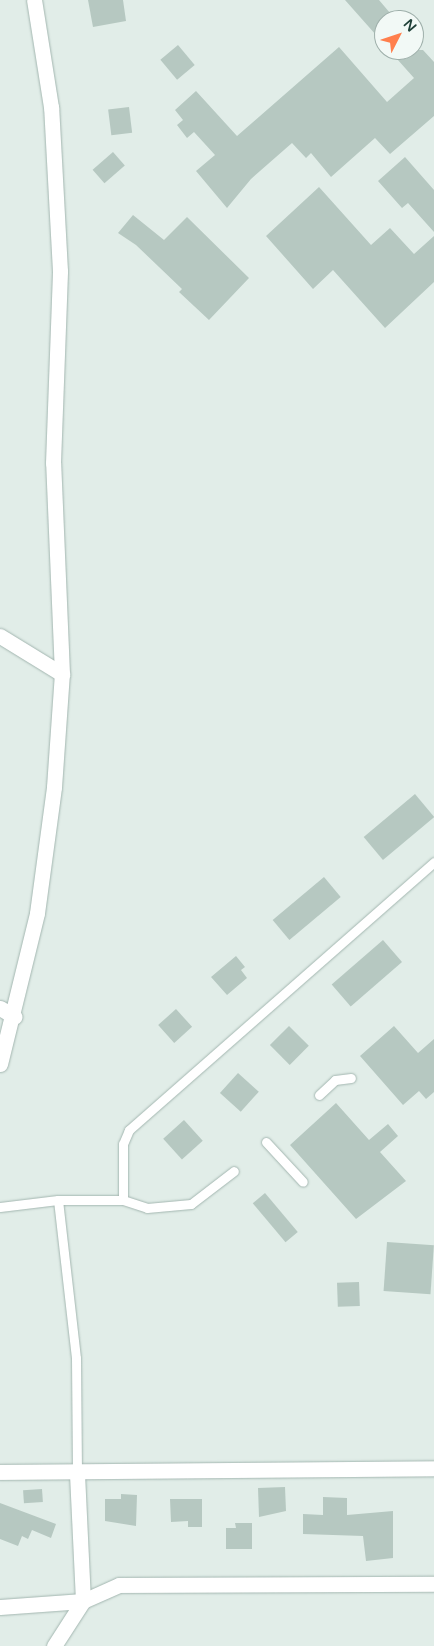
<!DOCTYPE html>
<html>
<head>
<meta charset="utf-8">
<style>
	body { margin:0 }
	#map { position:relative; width:434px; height:1646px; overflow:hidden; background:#e1ede8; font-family:"Varela Round",sans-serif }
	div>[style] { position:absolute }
	.building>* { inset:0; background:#b6c8c1; transform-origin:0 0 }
	.roads { filter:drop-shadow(0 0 1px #a3b6b0) drop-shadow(0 0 1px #a3b6b0) }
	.service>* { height:9px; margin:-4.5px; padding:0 4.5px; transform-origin:4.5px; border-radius:4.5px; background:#fff }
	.minor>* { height:15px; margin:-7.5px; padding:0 7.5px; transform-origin:7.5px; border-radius:7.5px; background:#fff }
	span { translate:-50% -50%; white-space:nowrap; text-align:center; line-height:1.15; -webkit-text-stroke:5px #f2f9f6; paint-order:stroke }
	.north { position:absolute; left:374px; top:10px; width:50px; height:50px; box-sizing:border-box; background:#f2f9f6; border:1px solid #9eafaa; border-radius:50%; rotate:49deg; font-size:14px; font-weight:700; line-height:20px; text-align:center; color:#1f4038 }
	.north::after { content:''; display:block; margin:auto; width:18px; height:22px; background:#ff7f4d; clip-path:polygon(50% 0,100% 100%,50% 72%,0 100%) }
</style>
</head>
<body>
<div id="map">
	<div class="building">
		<i style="clip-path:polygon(88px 0,123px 0,126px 21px,93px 27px)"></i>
		<i style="clip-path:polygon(345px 0,379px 0,396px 20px,384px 20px,384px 44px)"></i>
		<i style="left:178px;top:45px;width:26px;height:23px;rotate:50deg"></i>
		<i style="clip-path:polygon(339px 47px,387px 102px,414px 78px,389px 50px,423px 50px,434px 62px,434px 116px,390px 154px,375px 138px,331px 177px,311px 153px,306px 158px,292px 143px,251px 179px,227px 208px,196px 171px,215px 155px,194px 132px,187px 138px,177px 125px,183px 120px,175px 110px,196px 91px,237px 136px)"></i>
		<i style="left:129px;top:107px;width:26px;height:21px;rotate:83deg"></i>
		<i style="left:113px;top:152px;width:18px;height:27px;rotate:49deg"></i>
		<i style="clip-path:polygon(405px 157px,434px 190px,434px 232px,408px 203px,402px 208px,378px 181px)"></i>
		<i style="clip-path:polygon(319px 187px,371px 245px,390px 228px,414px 254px,434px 236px,434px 282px,385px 328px,333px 270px,313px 289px,266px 236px)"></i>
		<i style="clip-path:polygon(133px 215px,164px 240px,187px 217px,249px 278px,209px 320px,179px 292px,182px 289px,136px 245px,118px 233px)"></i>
		<i style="left:415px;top:794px;width:30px;height:67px;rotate:50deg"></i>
		<i style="left:324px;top:877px;width:26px;height:67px;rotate:50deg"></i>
		<i style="left:383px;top:940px;width:29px;height:68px;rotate:49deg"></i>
		<i style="clip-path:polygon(236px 956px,245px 967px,241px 970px,247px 978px,227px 995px,211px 977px)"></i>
		<i style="left:176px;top:1009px;width:24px;height:24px;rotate:48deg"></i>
		<i style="left:289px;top:1026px;width:28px;height:27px;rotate:45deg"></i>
		<i style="clip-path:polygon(394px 1026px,418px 1053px,434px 1039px,434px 1092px,426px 1099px,419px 1091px,403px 1105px,360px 1056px)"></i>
		<i style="left:238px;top:1073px;width:28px;height:27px;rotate:42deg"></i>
		<i style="clip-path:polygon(336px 1103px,369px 1140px,388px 1124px,398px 1136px,380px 1152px,406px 1181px,356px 1219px,290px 1145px)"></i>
		<i style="left:184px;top:1120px;width:28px;height:28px;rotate:48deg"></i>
		<i style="left:265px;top:1193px;width:51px;height:16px;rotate:50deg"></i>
		<i style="left:387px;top:1242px;width:47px;height:49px;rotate:4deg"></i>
		<i style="left:359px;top:1282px;width:24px;height:22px;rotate:88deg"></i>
		<i style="clip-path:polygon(285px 1487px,286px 1511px,259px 1517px,258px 1488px)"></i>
		<i style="left:42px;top:1489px;width:13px;height:19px;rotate:86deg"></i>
		<i style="clip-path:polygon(121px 1494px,137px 1495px,136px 1526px,105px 1521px,105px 1499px,121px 1499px)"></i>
		<i style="clip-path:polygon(323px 1497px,347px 1498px,347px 1515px,393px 1511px,393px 1558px,366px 1561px,363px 1536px,303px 1534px,303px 1514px,323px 1515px)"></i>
		<i style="clip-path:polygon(170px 1499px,202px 1499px,202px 1527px,188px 1527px,188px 1521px,171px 1522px)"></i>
		<i style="clip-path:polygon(0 1503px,56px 1524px,51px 1538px,32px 1530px,28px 1539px,22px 1536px,18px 1546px,0 1539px)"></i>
		<i style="clip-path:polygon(235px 1523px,252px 1523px,252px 1549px,226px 1549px,226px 1528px,236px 1528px)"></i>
	</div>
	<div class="roads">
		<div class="service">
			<i style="left:319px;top:1095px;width:22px;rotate:-43deg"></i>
			<i style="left:335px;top:1080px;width:16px;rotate:-7deg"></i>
			<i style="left:266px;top:1142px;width:54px;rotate:47.2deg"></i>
			<i style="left:58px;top:1200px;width:159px;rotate:83.5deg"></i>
			<i style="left:76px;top:1358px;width:114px;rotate:89.5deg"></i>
			<i style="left:123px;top:1200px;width:56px;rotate:-90deg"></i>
			<i style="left:123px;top:1144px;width:15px;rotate:-67deg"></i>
			<i style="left:129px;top:1130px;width:406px;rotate:-41.3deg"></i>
			<i style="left:0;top:1207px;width:58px;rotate:-6.9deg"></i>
			<i style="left:58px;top:1200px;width:65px"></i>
			<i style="left:123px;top:1200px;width:25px;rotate:18deg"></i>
			<i style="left:147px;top:1208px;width:44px;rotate:-5.2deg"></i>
			<i style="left:191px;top:1204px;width:54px;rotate:-37.5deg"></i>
		</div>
		<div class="minor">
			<i style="left:0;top:636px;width:73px;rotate:31.5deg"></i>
			<i style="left:0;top:1008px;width:17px;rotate:31deg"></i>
			<i style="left:0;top:1064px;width:155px;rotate:-76.2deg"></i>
			<i style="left:37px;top:913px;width:127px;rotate:-82.3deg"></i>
			<i style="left:54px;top:787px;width:113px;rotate:-86deg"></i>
			<i style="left:62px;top:674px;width:211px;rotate:-92.4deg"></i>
			<i style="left:53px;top:463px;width:192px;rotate:-87.9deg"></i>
			<i style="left:60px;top:271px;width:164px;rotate:-93.1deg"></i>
			<i style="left:51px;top:107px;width:108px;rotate:-99deg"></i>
			<i style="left:0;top:1472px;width:434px;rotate:-0.5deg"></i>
			<i style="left:0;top:1607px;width:83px;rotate:-4.1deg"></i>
			<i style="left:83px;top:1601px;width:129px;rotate:-92.7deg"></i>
			<i style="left:54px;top:1646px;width:54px;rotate:-57.2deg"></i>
			<i style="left:83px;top:1601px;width:39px;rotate:-24deg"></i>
			<i style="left:119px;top:1585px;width:315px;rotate:-0.2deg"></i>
		</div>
	</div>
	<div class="north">N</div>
</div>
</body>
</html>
